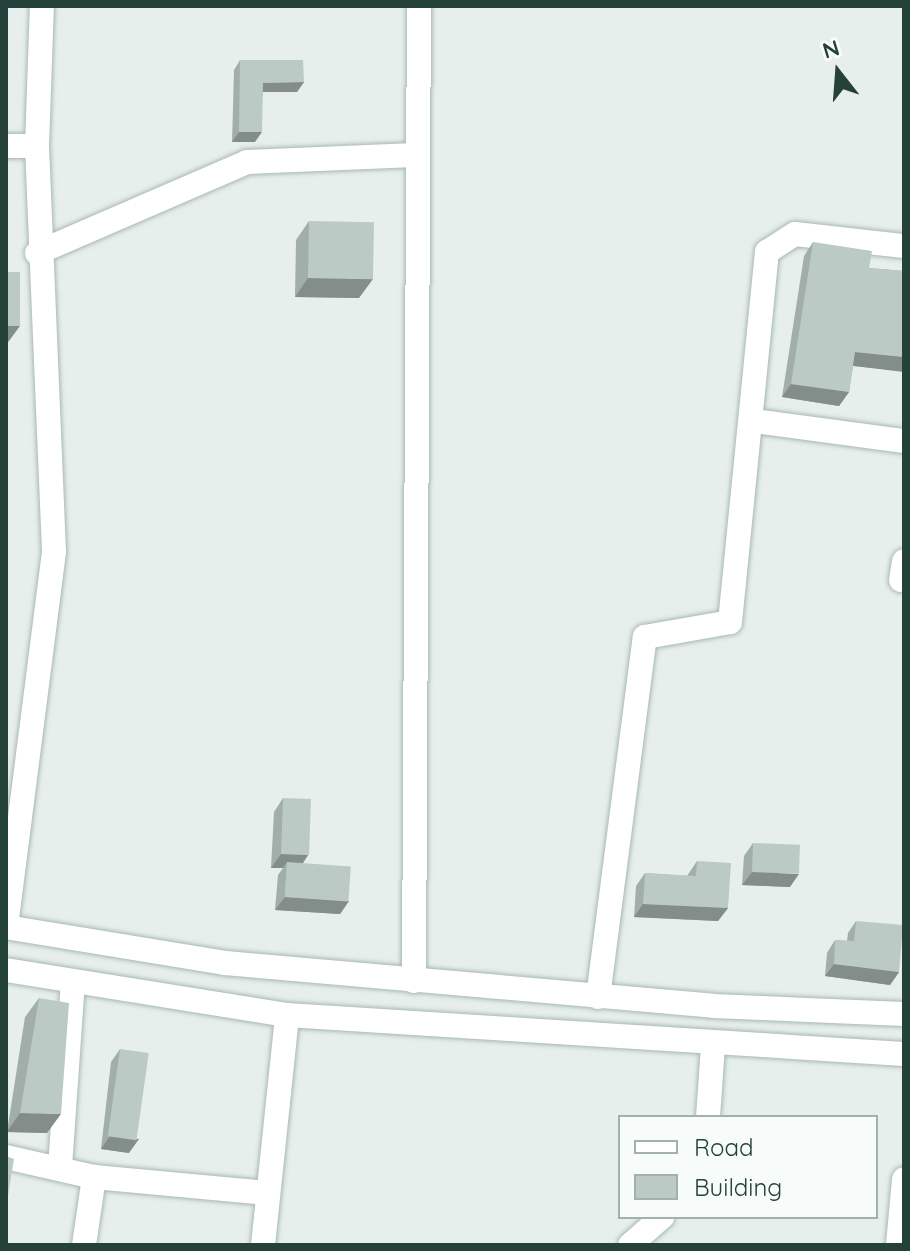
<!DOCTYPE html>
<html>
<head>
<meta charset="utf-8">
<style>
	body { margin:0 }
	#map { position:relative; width:910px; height:1251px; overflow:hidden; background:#e6efeb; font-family:Quicksand,sans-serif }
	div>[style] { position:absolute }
	.roads { filter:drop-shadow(0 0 2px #a8b8b2) drop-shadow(0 0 2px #a8b8b2) }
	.minor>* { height:24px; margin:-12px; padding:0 12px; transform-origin:12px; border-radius:12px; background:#fff }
	.tertiary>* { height:24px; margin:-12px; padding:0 12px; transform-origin:12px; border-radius:12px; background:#fff }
	.secondary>* { height:24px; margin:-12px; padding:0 12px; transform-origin:12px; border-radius:12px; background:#fff }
	.wall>* { inset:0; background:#a1aea9 }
	.shaded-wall>* { inset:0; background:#838d89 }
	.building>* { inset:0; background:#bbcac4; transform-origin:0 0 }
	span { translate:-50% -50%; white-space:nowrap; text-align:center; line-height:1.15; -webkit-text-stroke:7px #f7fbf9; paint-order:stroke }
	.frame { position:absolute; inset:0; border:8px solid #24423a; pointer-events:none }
	.legend { position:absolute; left:618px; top:1115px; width:260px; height:104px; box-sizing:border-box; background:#f7fbf9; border:2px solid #a3b1ad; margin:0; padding:10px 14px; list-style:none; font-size:24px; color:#24423a }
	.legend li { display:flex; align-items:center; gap:16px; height:40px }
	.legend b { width:40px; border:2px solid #a3b1ad }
	.north { position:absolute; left:798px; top:32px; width:80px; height:80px; -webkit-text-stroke:6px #f7fbf9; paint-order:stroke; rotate:343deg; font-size:22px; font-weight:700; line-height:32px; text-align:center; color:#24423a }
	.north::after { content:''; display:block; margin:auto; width:28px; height:36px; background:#24423a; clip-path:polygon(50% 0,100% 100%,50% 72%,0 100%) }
</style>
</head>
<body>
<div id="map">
	<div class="roads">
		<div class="minor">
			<i style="left:6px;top:146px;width:31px"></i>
			<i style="left:37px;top:146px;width:406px;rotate:87.6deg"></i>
			<i style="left:54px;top:552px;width:378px;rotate:97.3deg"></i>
			<i style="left:37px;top:146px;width:140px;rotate:-88deg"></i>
			<i style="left:37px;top:253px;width:229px;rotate:-23.4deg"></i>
			<i style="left:247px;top:162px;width:168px;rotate:-2.4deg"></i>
			<i style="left:754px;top:421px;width:151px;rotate:7.6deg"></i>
			<i style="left:901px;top:580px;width:19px;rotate:-81deg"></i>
			<i style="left:598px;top:997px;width:363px;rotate:-82.6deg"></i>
			<i style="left:645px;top:637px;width:86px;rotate:-10deg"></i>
			<i style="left:730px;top:622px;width:372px;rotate:-84.3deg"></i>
			<i style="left:767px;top:252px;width:33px;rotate:-33deg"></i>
			<i style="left:795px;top:234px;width:110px;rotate:6.3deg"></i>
			<i style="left:708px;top:1117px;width:71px;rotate:-86deg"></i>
			<i style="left:6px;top:1157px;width:90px;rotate:12.8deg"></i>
			<i style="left:94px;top:1177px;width:174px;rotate:5.3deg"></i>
			<i style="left:60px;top:1167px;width:186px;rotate:-86deg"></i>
			<i style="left:84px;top:1245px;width:69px;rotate:-81.6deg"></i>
			<i style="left:263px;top:1245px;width:231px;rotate:-84deg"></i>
			<i style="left:630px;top:1245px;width:43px;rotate:-41.2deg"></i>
			<i style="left:898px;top:1245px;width:66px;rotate:-84.8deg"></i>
		</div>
		<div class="tertiary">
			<i style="left:414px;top:981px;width:975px;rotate:-89.71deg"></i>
		</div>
		<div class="secondary">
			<i style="left:6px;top:927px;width:222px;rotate:9.3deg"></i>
			<i style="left:225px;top:963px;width:490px;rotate:5deg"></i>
			<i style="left:713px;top:1006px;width:191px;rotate:2.4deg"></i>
			<i style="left:6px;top:970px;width:285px;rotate:9.1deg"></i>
			<i style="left:287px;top:1015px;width:618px;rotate:3.62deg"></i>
		</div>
	</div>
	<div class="wall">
		<i style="clip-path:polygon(240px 60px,304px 82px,297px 92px,263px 92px,255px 142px,232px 142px,234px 70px)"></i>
		<i style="clip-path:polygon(309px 221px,359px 298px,295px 297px,296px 240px)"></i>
		<i style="clip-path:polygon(813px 242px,869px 268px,904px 271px,904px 371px,853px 366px,849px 392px,839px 406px,782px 397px,804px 256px)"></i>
		<i style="clip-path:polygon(283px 798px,308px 855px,303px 863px,349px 901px,340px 914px,275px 910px,278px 875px,283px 868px,271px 868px,274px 812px)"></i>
		<i style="clip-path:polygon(753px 843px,790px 887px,742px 885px,744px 856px)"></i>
		<i style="clip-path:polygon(697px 861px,728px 908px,718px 921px,634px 917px,636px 886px,645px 873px,687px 876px)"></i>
		<i style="clip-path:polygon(856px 921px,899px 972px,890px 985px,825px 976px,827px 953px,835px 940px,847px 941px,848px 933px)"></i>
		<i style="clip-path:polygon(39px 998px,47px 1133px,7px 1132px,25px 1017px)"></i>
		<i style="clip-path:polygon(120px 1049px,129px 1153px,101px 1149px,111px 1062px)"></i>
	</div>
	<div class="shaded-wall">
		<i style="clip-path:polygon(304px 82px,297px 92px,257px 92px,263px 83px)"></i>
		<i style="clip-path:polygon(239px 132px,262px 132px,255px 142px,232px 142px)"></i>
		<i style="clip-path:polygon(308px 278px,373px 279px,359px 298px,295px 297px)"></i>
		<i style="clip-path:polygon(6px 326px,20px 326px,6px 345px)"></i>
		<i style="clip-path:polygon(855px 352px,904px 357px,904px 372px,846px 365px)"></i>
		<i style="clip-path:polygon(791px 384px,849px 392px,839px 406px,782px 397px)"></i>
		<i style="clip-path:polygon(281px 854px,308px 855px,299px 869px,287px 862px,283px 868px,271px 868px)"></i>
		<i style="clip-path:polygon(752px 872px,799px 874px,790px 887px,742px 885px)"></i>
		<i style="clip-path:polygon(285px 897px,349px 901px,340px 914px,275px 910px)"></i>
		<i style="clip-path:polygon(643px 904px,728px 908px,718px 921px,634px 917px)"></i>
		<i style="clip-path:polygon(834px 964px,899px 972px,890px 985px,825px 976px)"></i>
		<i style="clip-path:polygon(20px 1113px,61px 1114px,47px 1133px,7px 1132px)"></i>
		<i style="clip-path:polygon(110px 1136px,139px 1139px,129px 1153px,101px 1149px)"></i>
	</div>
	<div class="building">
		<i style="clip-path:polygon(240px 60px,303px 60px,304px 82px,263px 83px,262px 132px,239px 132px)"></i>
		<i style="left:309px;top:221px;width:65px;height:57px;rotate:1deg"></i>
		<i style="clip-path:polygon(813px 242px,872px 251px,869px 268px,904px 271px,904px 357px,855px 352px,849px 392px,791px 384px)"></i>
		<i style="left:6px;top:272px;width:14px;height:54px"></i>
		<i style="left:283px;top:798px;width:28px;height:56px;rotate:2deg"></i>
		<i style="left:753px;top:843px;width:47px;height:29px;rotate:2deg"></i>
		<i style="clip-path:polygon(697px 861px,731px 863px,728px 908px,643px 904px,645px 873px,696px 876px)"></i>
		<i style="left:287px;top:862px;width:64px;height:35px;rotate:4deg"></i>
		<i style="clip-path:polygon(856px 921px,903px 925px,899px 972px,834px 964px,835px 940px,854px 941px)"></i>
		<i style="clip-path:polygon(39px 998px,69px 1003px,61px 1114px,20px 1113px)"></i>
		<i style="left:120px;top:1049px;width:29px;height:88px;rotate:8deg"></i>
		<i style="clip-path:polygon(6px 1156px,14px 1159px,6px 1208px)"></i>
	</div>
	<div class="frame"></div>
	<ul class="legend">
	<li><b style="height:10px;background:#fff"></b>Road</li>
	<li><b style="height:22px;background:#bbcac4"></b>Building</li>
	</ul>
	<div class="north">N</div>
</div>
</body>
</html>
